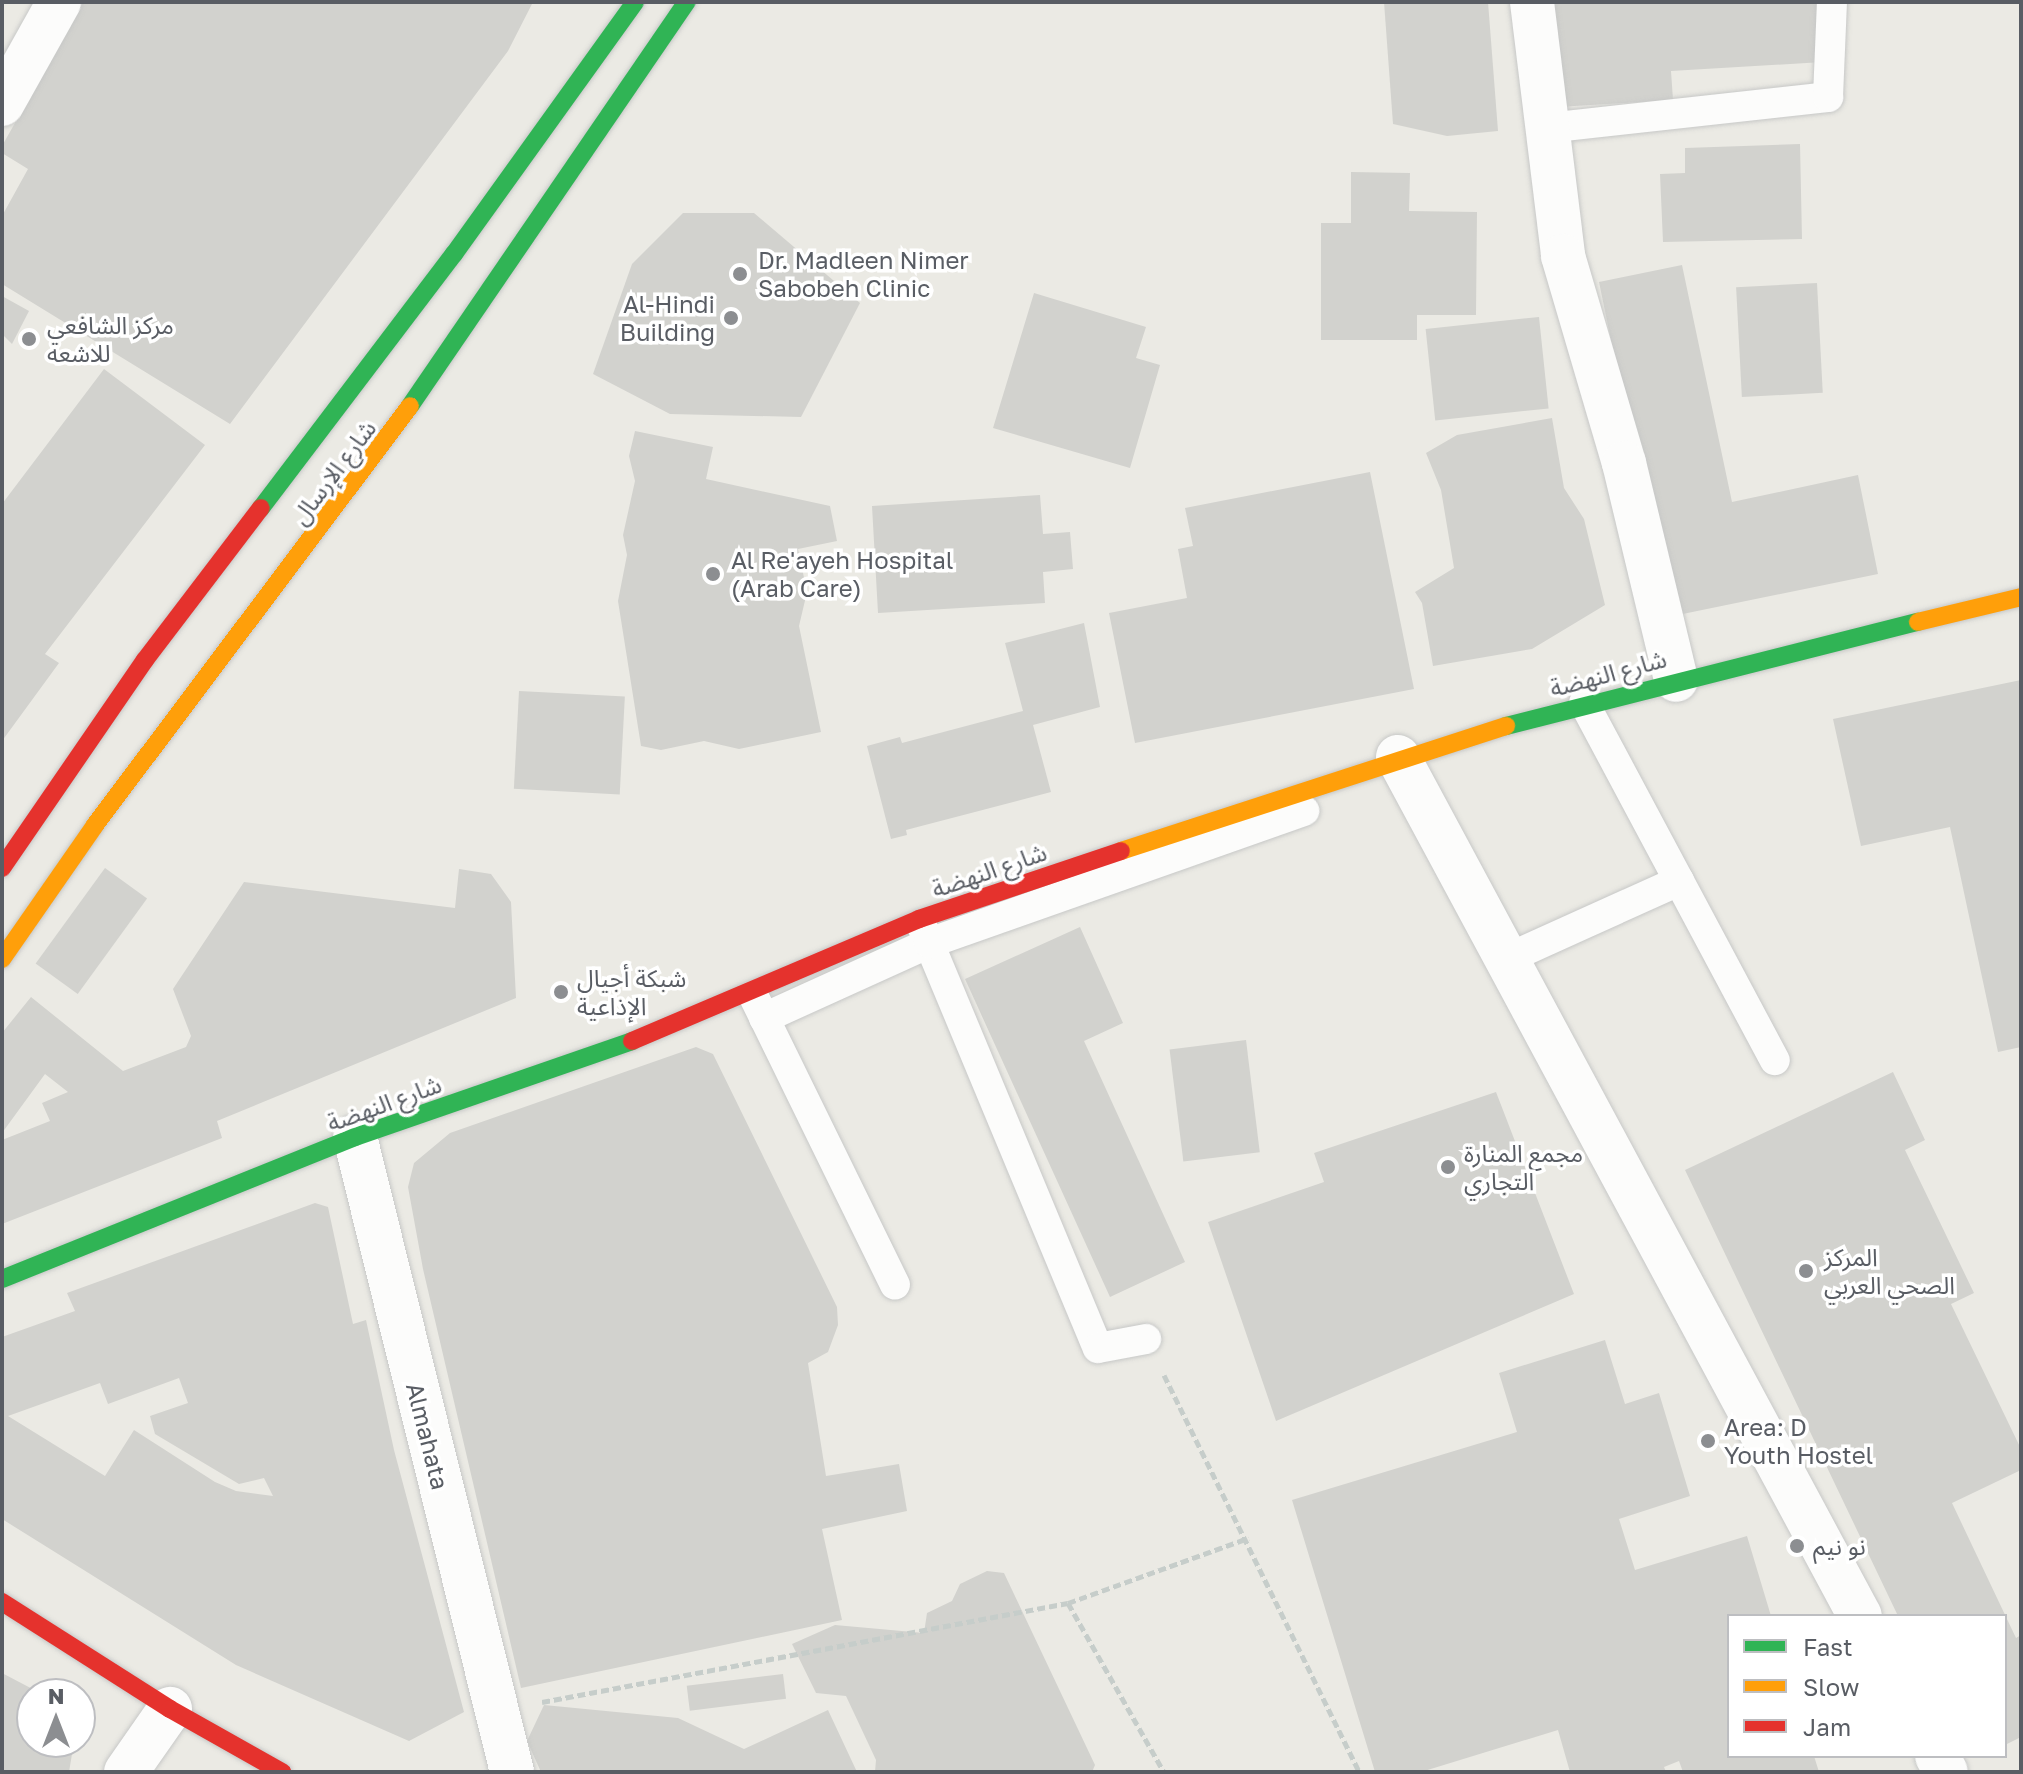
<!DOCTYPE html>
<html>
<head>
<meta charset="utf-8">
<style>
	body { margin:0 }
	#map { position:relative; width:2023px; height:1774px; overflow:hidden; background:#ebeae4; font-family:"Golos Text","Noto Sans Arabic",sans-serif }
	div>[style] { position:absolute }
	.building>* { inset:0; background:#d2d2ce; transform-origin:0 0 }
	.path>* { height:5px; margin-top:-2.5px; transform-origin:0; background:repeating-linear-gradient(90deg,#c6cdca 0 8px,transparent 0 12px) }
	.roads { filter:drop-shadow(0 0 2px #c7c8c7) drop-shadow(0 0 2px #c7c8c7) }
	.lane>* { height:30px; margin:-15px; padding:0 15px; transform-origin:15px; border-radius:15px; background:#fcfcfb }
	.street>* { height:44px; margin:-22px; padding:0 22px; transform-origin:22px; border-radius:22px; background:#fcfcfb }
	.fast>* { height:18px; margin:-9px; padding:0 9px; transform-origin:9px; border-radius:9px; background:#30b455 }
	.slow>* { height:18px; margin:-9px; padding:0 9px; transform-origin:9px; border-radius:9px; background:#ff9f0a }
	.jam>* { height:18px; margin:-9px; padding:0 9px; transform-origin:9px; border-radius:9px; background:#e5322d }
	.dots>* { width:22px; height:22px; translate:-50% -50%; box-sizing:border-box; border:4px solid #fff; border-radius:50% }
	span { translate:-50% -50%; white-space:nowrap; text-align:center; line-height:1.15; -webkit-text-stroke:7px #fff; paint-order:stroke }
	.poi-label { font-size:24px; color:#595d64 }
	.left { translate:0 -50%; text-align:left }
	.right { translate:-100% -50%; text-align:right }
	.street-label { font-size:24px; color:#595d64 }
	.frame { position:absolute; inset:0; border:4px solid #595d64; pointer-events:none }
	.legend { position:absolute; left:1727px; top:1614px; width:280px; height:144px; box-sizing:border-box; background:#fff; border:2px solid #bdbec1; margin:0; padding:10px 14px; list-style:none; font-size:24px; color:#595d64 }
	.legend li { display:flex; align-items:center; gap:16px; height:40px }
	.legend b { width:40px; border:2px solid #bdbec1 }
	.north { position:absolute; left:16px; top:1678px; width:80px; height:80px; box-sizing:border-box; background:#fff; border:2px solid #bdbec1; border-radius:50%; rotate:0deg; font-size:22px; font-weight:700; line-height:32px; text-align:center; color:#595d64 }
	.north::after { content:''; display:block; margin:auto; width:28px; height:36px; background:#8c8e91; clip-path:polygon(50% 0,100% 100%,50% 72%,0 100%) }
</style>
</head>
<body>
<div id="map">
	<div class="building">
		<i style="clip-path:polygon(83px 2px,533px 2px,508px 51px,230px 424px,2px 284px,2px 216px,28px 169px,2px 153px,2px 146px)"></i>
		<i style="clip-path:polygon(1384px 2px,1488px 2px,1498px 131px,1447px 136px,1393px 124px)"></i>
		<i style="clip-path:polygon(1552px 2px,1819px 2px,1823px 62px,1671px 71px,1673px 100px,1558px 107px)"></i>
		<i style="clip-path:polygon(1800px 144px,1802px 239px,1663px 242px,1660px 174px,1685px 173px,1685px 148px)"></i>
		<i style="clip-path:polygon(1351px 172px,1410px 173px,1409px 211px,1477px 212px,1476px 315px,1417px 315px,1417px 340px,1321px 340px,1321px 223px,1351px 223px)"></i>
		<i style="clip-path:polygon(683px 213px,754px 213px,860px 303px,801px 417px,670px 414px,593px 374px,632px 264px)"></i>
		<i style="clip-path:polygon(1682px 265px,1732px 502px,1858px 475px,1878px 574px,1668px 617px,1599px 282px)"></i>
		<i style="left:1817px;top:283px;width:110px;height:81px;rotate:87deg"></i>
		<i style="clip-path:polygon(1034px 293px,1146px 327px,1136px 358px,1160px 365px,1130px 468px,993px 428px)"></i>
		<i style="clip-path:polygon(2px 296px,29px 311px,12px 344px,2px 334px)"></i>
		<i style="left:1539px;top:317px;width:92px;height:114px;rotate:84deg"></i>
		<i style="clip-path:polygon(104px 369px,205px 445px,45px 654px,59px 663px,2px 741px,2px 504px)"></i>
		<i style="clip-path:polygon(1552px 418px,1564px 488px,1584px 519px,1605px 605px,1532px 649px,1433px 666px,1422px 603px,1415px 592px,1454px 568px,1441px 490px,1426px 453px,1457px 435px)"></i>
		<i style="clip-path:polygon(635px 431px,713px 447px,706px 479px,830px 506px,837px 541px,798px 549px,807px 592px,799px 626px,821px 732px,739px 749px,704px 741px,661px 750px,641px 746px,618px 601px,627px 555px,623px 535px,635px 481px,629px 456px)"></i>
		<i style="clip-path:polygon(1370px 472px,1414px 689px,1135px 743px,1109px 613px,1187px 598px,1178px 549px,1193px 546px,1185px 508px)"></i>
		<i style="clip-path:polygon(1040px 495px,1043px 534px,1070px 532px,1073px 569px,1043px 572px,1045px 603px,878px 613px,872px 506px)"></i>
		<i style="clip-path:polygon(1084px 623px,1100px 707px,1033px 725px,1051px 792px,906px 830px,907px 835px,891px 839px,867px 746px,900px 737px,902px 743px,1023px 711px,1005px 643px)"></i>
		<i style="clip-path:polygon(2021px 680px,2021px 1047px,1998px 1052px,1950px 827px,1861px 846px,1833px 719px)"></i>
		<i style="left:519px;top:691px;width:106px;height:98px;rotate:3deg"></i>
		<i style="left:105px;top:868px;width:52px;height:118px;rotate:36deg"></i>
		<i style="clip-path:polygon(459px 869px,491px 874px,511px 902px,516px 998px,217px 1121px,222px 1138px,2px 1224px,2px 1140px,50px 1121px,42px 1103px,68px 1092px,45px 1074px,2px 1133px,2px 1033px,31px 997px,123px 1071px,186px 1047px,191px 1036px,173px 989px,244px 882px,455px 908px)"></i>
		<i style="clip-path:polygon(1080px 927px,1123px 1023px,1084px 1041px,1185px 1262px,1110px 1297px,965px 979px)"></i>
		<i style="left:1246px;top:1040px;width:113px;height:77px;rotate:83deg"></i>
		<i style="clip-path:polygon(696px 1047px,713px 1054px,837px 1307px,838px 1325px,828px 1352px,808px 1363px,826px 1476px,899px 1464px,907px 1511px,822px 1529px,842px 1620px,521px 1688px,423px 1269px,408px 1187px,414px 1163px,450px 1133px)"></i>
		<i style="clip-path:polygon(1893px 1072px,1925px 1140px,1905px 1150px,1974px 1293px,1951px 1304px,2021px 1449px,2021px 1470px,1952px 1503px,2016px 1638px,2021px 1635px,2021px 1737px,2005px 1745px,2005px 1616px,1898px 1616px,1685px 1170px)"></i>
		<i style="clip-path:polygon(1496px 1092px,1574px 1294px,1276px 1421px,1208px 1222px,1324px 1182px,1314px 1153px)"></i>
		<i style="clip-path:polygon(evenodd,315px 1203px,328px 1207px,353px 1324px,366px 1320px,394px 1450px,464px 1712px,409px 1741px,236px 1665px,2px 1519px,2px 1337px,75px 1311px,67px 1293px,315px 1203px,179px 1378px,188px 1403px,150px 1416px,155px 1434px,239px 1484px,264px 1478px,273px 1496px,236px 1491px,215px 1482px,134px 1430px,105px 1476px,8px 1416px,100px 1383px,108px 1404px,179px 1378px)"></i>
		<i style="clip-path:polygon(1605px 1340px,1625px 1404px,1659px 1393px,1690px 1496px,1619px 1519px,1635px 1570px,1747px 1536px,1771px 1616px,1729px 1616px,1729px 1756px,1814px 1756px,1819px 1772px,1683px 1772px,1679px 1761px,1664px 1767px,1666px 1772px,1570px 1772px,1558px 1730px,1421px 1772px,1375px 1772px,1292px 1500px,1517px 1432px,1499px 1373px)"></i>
		<i style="clip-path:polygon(987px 1571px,1004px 1573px,1095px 1765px,1092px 1772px,875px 1772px,876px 1760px,846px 1696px,816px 1693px,792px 1644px,835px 1625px,924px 1633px,927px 1613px,952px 1601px,960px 1584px)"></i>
		<i style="clip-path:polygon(2px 1673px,42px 1694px,32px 1694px,32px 1742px,74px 1742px,69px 1772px,2px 1772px)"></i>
		<i style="left:783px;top:1674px;width:25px;height:97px;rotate:83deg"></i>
		<i style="clip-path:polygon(544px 1705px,678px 1718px,744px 1749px,828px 1710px,857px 1772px,541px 1772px,527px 1741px)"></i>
	</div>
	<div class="path">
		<i style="left:1164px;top:1375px;width:442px;rotate:63.8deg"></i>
		<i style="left:1068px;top:1603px;width:194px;rotate:60.4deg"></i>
		<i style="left:542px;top:1702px;width:535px;rotate:-10.66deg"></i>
		<i style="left:1068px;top:1603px;width:192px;rotate:-19.8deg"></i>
	</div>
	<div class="roads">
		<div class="lane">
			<i style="left:1547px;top:128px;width:283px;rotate:-6.3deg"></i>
			<i style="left:1828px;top:97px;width:95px;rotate:-87.6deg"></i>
			<i style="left:1584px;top:703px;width:405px;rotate:61.9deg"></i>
			<i style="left:922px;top:926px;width:457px;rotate:67.4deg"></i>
			<i style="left:1098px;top:1348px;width:49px;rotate:-10.6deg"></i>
			<i style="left:1506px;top:959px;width:190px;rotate:-24.3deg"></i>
			<i style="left:755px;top:999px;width:318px;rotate:63.9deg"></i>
			<i style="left:764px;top:1018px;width:181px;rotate:-24.4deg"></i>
			<i style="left:929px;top:943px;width:398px;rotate:-19.4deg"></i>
		</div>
		<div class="street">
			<i style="left:1532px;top:2px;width:256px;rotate:83deg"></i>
			<i style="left:1563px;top:256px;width:216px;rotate:73.6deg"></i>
			<i style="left:1624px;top:463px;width:223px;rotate:76.5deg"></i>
			<i style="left:2px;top:104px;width:117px;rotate:-60.8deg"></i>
			<i style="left:1398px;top:757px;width:975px;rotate:61.73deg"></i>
			<i style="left:355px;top:1137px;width:654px;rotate:76.11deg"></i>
			<i style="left:1937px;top:1756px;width:18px;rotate:61deg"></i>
			<i style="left:126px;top:1772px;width:77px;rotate:-55.1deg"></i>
		</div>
		<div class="fast">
			<i style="left:410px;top:406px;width:490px;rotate:-55.6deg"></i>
			<i style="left:261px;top:508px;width:319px;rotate:-52.8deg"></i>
			<i style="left:454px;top:254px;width:310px;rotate:-54.3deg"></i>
			<i style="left:1506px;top:726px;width:425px;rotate:-14.2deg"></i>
			<i style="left:2px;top:1279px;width:380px;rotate:-21.9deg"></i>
			<i style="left:355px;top:1137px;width:293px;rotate:-19.1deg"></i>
		</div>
		<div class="slow">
			<i style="left:1918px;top:622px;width:106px;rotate:-13.6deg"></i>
			<i style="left:1121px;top:851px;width:405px;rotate:-18deg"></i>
			<i style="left:2px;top:959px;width:163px;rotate:-55.2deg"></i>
			<i style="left:95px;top:825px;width:524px;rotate:-53.06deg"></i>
		</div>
		<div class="jam">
			<i style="left:2px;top:868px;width:252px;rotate:-55.5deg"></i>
			<i style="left:145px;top:660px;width:191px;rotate:-52.7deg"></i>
			<i style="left:632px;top:1041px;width:312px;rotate:-23deg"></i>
			<i style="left:919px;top:919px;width:213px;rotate:-18.6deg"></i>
			<i style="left:2px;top:1602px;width:199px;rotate:32.5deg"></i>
			<i style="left:170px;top:1709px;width:129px;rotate:29.4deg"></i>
		</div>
	</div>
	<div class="dots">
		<i style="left:740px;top:274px;background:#8c8e91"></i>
		<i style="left:731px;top:318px;background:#8c8e91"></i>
		<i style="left:29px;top:339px;background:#8c8e91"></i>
		<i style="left:713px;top:574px;background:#8c8e91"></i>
		<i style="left:561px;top:992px;background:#8c8e91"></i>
		<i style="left:1448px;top:1167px;background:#8c8e91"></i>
		<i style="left:1806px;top:1271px;background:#8c8e91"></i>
		<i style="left:1708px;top:1441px;background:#8c8e91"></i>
		<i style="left:1797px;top:1546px;background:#8c8e91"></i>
	</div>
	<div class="poi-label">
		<span class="left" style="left:758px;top:274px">Dr. Madleen Nimer<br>Sabobeh Clinic</span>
		<span class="right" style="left:715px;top:318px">Al-Hindi<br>Building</span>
		<span class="left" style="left:47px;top:339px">مركز الشافعي<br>للاشعه</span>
		<span class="left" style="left:731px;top:574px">Al Re'ayeh Hospital<br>(Arab Care)</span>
		<span class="left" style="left:577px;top:992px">شبكة أجيال<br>الإذاعية</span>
		<span class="left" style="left:1464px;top:1167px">مجمع المنارة<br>التجاري</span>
		<span class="left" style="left:1824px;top:1271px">المركز<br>الصحي العربي</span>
		<span class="left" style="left:1724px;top:1441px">Area: D<br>Youth Hostel</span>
		<span class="left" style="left:1813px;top:1546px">نو نيم</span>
	</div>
	<div class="street-label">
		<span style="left:333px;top:472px;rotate:-53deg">شارع الإرسال</span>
		<span style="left:1608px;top:673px;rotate:-15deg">شارع النهضة</span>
		<span style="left:989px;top:870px;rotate:-19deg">شارع النهضة</span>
		<span style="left:384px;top:1103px;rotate:-20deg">شارع النهضة</span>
		<span style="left:428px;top:1436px;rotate:76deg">Almahata</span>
	</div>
	<div class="frame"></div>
	<ul class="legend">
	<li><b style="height:10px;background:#30b455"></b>Fast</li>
	<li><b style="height:10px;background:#ff9f0a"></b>Slow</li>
	<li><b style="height:10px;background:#e5322d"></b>Jam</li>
	</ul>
	<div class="north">N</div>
</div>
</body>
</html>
